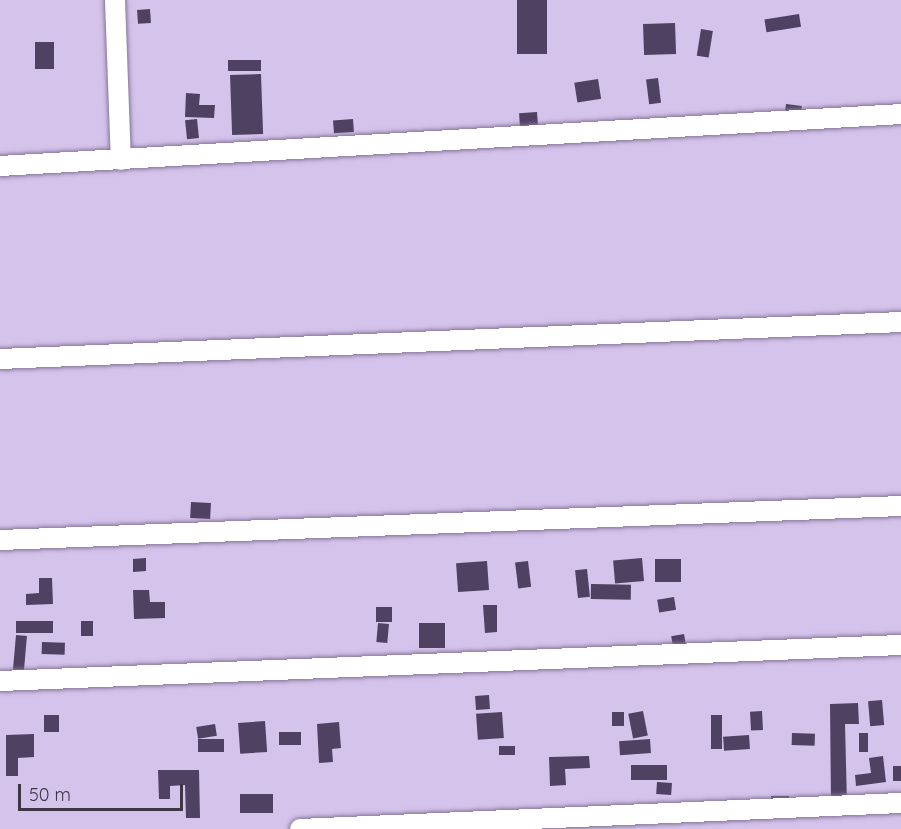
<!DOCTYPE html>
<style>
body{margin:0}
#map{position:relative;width:901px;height:829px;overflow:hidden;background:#d4c3eb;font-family:Quicksand,sans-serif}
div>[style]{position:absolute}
.building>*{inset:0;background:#4f4162;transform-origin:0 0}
.roads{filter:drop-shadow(0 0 2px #857599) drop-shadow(0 0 2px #857599)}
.street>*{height:20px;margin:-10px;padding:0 10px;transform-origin:10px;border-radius:10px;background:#fff}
span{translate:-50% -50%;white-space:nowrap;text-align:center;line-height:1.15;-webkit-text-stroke:6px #d4c3eb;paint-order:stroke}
.scale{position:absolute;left:18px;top:784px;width:165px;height:27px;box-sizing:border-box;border:3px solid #3d3646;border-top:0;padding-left:8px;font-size:18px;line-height:21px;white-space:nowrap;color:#3d3646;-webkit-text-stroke:4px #d4c3eb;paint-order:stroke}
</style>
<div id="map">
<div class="building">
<i style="left:517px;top:0;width:30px;height:54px"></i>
<i style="left:150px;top:9px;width:14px;height:13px;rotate:86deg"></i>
<i style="left:799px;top:14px;width:13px;height:35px;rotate:81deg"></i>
<i style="left:675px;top:23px;width:31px;height:32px;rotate:88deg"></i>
<i style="left:701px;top:29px;width:12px;height:27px;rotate:9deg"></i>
<i style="left:35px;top:42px;width:19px;height:27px"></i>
<i style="left:228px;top:60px;width:33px;height:11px"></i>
<i style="left:261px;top:74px;width:60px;height:31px;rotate:88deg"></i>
<i style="left:658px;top:78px;width:25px;height:12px;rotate:83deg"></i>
<i style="left:598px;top:79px;width:20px;height:24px;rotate:81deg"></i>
<i style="clip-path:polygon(186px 93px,200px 94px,199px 105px,215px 105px,214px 118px,185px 117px)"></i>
<i style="left:786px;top:104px;width:16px;height:12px;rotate:7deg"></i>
<i style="left:537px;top:112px;width:13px;height:18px;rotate:86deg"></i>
<i style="left:197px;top:119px;width:19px;height:12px;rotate:84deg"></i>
<i style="left:353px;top:119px;width:13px;height:20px;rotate:86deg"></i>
<i style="left:191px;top:502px;width:20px;height:16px;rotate:3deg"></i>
<i style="clip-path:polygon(146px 558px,146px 571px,133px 572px,133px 559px)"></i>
<i style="left:642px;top:558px;width:23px;height:29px;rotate:85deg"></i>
<i style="left:655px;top:559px;width:26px;height:23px"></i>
<i style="left:487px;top:561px;width:29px;height:31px;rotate:86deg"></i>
<i style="left:528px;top:561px;width:26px;height:13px;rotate:83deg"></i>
<i style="left:587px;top:569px;width:28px;height:12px;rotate:84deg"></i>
<i style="clip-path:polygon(39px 578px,52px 578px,53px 604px,26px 605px,26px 594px,39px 593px)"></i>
<i style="left:591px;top:584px;width:40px;height:15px;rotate:1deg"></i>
<i style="clip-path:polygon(133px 590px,149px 590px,150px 602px,165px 602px,165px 618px,134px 619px)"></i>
<i style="left:674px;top:597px;width:13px;height:17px;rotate:81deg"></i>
<i style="clip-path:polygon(483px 605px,497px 605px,497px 632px,485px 633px)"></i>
<i style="left:376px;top:607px;width:16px;height:15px"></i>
<i style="left:53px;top:621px;width:12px;height:37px;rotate:90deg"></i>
<i style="left:81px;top:621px;width:12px;height:15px"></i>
<i style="left:378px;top:623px;width:11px;height:19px;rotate:5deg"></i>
<i style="left:419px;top:623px;width:26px;height:25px"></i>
<i style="left:684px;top:634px;width:11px;height:13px;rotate:80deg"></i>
<i style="left:16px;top:635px;width:11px;height:47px;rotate:5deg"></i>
<i style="left:42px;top:642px;width:23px;height:12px;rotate:2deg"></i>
<i style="left:489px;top:695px;width:14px;height:14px;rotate:86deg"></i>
<i style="left:882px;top:700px;width:25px;height:14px;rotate:85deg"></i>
<i style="clip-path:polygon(858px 703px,859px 724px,845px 724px,847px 803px,831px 803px,830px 704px)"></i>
<i style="left:643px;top:711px;width:25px;height:15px;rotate:79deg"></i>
<i style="left:762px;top:711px;width:19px;height:12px;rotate:87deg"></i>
<i style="left:502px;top:712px;width:26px;height:26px;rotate:86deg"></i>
<i style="left:612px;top:712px;width:12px;height:14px"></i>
<i style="left:44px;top:715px;width:15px;height:17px"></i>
<i style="left:711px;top:715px;width:11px;height:34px"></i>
<i style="left:265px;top:721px;width:31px;height:27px;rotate:86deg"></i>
<i style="clip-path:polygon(339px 722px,341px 748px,332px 749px,333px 762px,319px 763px,317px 724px)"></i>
<i style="left:215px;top:724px;width:12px;height:19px;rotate:81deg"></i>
<i style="left:301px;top:732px;width:13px;height:22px;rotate:90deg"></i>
<i style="left:792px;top:733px;width:23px;height:12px;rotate:2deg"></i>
<i style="left:859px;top:733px;width:9px;height:19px"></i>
<i style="clip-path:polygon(34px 734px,34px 757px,18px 758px,18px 776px,6px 776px,6px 735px)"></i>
<i style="left:749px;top:735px;width:14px;height:26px;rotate:86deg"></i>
<i style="left:224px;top:739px;width:13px;height:26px;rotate:90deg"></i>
<i style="left:650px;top:739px;width:14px;height:31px;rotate:86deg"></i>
<i style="left:499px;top:746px;width:16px;height:9px"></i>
<i style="clip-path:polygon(589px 756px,590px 768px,565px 769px,566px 785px,550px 786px,549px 757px)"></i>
<i style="clip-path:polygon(883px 756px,886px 782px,856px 786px,855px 775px,871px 773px,869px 758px)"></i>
<i style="left:667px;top:765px;width:15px;height:36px;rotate:90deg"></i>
<i style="left:893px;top:766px;width:8px;height:15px"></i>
<i style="clip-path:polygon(158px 770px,199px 770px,200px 818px,186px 818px,185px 785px,170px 786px,170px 799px,159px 799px)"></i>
<i style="left:657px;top:782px;width:15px;height:12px;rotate:4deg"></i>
<i style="left:240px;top:794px;width:33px;height:19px"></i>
<i style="left:771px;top:796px;width:18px;height:10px"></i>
</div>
<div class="roads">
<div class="street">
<i style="left:115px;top:0;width:160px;rotate:87.9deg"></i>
<i style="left:0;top:166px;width:902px;rotate:-3.3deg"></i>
<i style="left:0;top:359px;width:902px;rotate:-2.35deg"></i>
<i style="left:0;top:540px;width:902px;rotate:-2.16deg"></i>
<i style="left:0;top:681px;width:902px;rotate:-2.29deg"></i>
<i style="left:300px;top:829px;width:602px;rotate:-2.48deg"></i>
</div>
</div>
<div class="scale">50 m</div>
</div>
